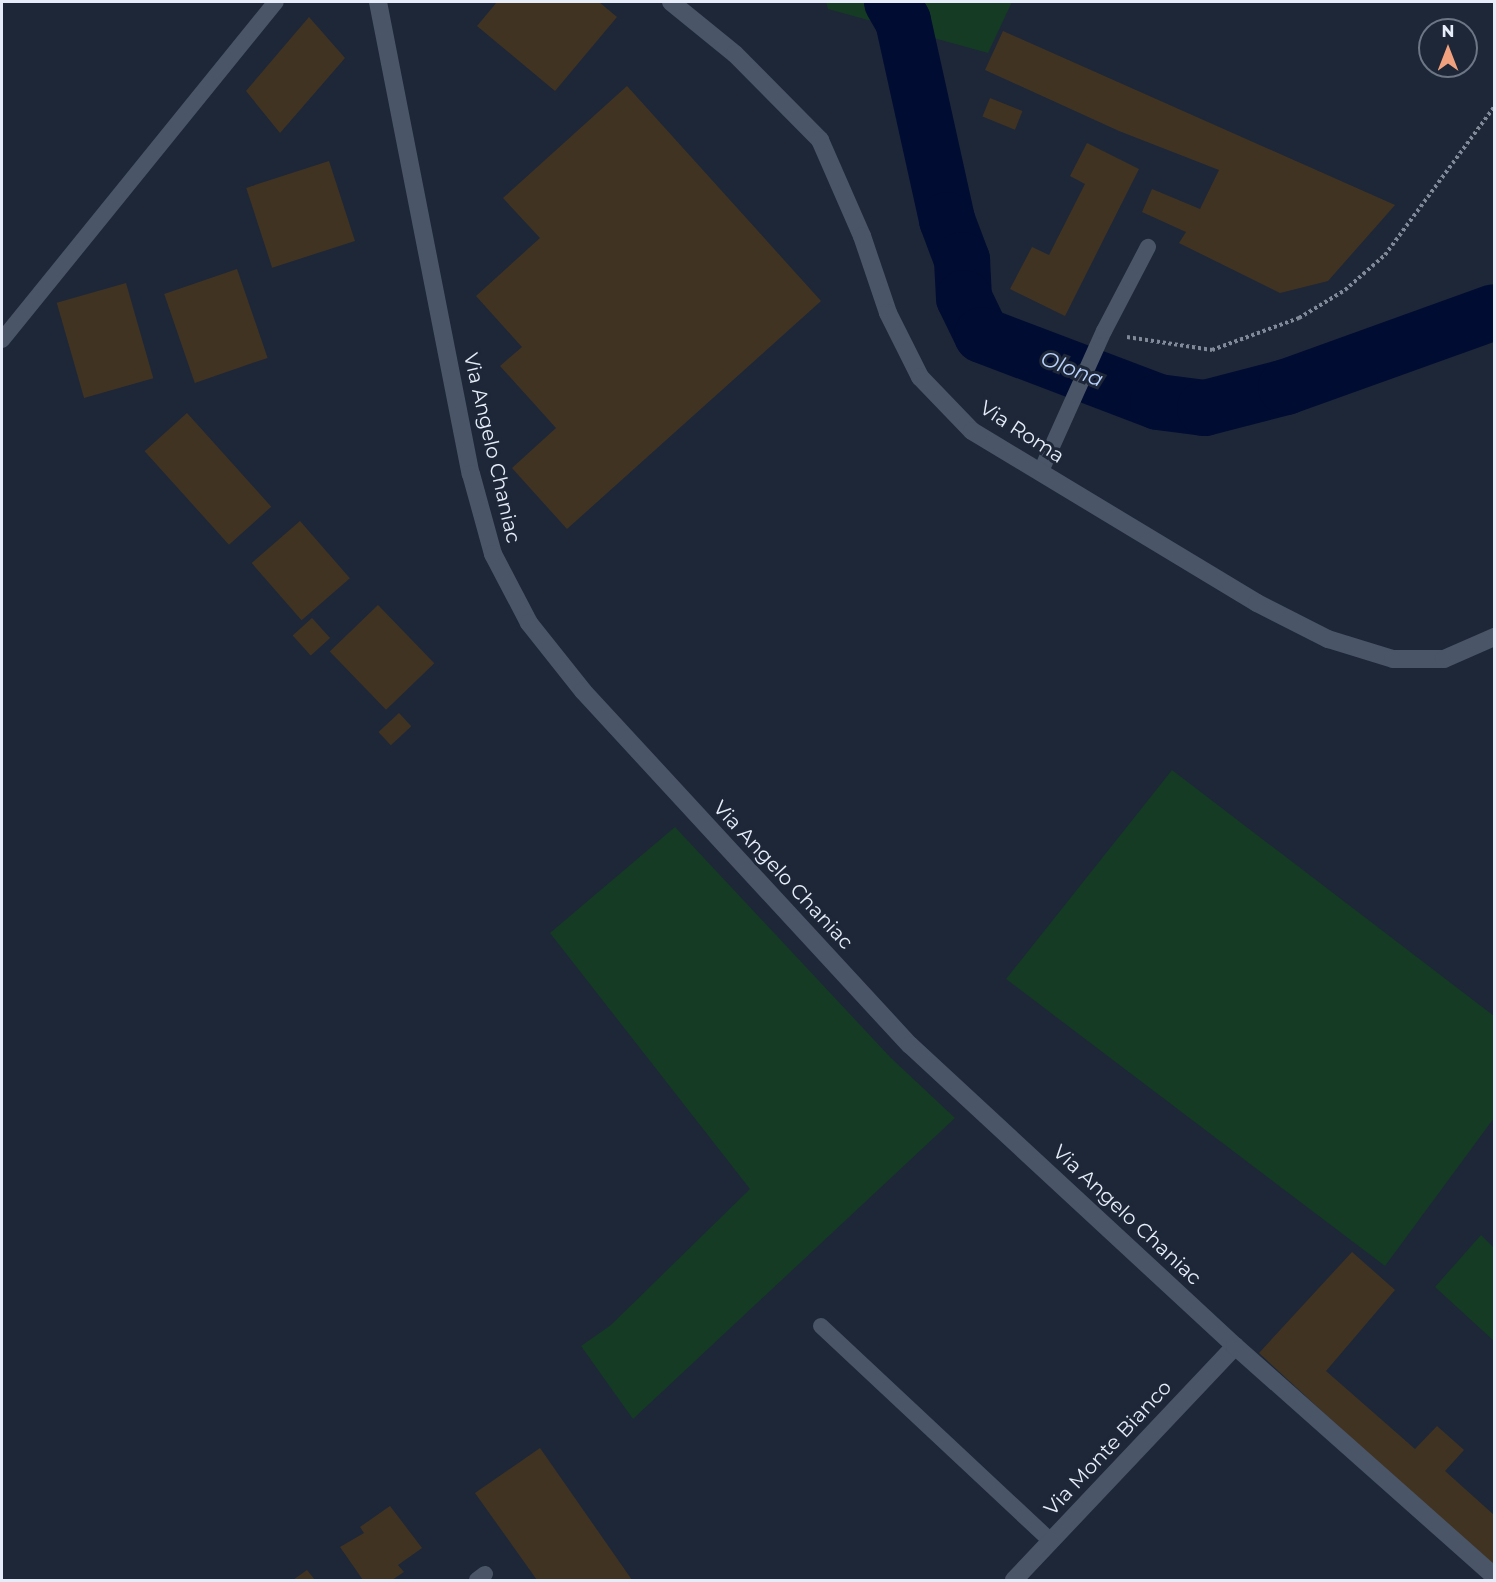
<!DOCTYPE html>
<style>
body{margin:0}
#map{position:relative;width:1496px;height:1582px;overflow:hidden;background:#1d2738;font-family:Montserrat,sans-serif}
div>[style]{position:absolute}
.green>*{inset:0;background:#153b24}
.river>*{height:56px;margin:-28px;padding:0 28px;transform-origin:28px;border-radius:28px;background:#000c32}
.building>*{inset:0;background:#413322;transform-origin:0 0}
.path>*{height:4px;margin-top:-2px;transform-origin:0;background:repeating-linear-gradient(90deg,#808997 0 3px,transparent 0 6px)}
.lane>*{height:16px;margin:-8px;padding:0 8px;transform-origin:8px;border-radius:8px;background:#4a5568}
.street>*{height:18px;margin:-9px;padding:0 9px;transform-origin:9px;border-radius:9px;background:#4a5568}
.secondary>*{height:18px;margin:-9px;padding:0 9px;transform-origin:9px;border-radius:9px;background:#4a5568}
span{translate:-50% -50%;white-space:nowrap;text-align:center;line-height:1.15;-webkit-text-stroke:6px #1d2738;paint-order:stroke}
.street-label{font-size:20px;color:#e6edf8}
.water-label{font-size:21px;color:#bad3fe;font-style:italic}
.frame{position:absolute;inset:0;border:3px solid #e6edf8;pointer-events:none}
.north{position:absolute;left:1418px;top:18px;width:60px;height:60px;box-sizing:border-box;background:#1d2738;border:2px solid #6d7685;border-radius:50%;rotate:0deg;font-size:16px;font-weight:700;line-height:24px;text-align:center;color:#e6edf8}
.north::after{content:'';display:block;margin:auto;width:21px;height:27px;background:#f2a17e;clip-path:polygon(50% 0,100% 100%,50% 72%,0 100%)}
</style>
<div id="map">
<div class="green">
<i style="clip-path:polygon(826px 2px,1012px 2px,988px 53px,828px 9px)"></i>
<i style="clip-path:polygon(1172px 770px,1494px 1016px,1494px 1118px,1385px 1266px,1006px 979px)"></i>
<i style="clip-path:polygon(675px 827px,891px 1058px,955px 1118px,633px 1419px,581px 1346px,611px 1325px,750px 1189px,550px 933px)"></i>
<i style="clip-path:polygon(1481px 1235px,1494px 1248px,1494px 1341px,1435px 1287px)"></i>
</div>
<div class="river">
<i style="left:892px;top:2px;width:22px;rotate:60deg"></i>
<i style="left:903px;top:21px;width:204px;rotate:77.5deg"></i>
<i style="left:947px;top:220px;width:43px;rotate:69.4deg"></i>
<i style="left:962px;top:260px;width:38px;rotate:87deg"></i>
<i style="left:964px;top:298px;width:41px;rotate:64.1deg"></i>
<i style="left:982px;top:335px;width:188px;rotate:20.8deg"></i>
<i style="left:1158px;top:402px;width:47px;rotate:7.3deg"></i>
<i style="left:1205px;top:408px;width:84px;rotate:-14.5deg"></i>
<i style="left:1286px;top:387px;width:221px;rotate:-19.8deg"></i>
</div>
<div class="building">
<i style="clip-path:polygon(497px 2px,599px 2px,617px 17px,555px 91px,477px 26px)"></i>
<i style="clip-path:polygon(309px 17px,345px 58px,280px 133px,246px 91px)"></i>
<i style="clip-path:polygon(1003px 31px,1395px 205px,1328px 281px,1280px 293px,1179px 243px,1186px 232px,1142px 212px,1152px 189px,1200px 209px,1219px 170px,1119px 131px,985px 70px)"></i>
<i style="clip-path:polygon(627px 86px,821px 301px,567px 529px,512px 468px,556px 428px,500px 366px,522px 347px,476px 296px,540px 238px,503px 198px)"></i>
<i style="left:990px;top:98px;width:35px;height:20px;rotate:22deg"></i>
<i style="clip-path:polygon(1087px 143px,1139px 169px,1065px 316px,1010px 289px,1032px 247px,1049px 255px,1085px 184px,1070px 176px)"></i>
<i style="left:329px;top:161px;width:84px;height:87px;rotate:72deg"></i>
<i style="left:237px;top:269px;width:94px;height:77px;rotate:71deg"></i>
<i style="left:126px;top:283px;width:99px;height:72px;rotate:74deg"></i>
<i style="left:187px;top:413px;width:126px;height:57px;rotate:48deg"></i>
<i style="left:300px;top:521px;width:76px;height:64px;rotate:49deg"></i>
<i style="left:378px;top:605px;width:81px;height:67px;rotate:46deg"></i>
<i style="left:312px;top:618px;width:27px;height:26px;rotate:48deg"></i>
<i style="left:399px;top:713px;width:18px;height:28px;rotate:47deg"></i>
<i style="clip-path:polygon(1352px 1252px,1395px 1290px,1326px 1371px,1415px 1449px,1437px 1426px,1464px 1450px,1445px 1471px,1494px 1515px,1494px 1570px,1259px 1353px)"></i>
<i style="clip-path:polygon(540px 1448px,632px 1580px,537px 1580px,475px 1493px)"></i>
<i style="clip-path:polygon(390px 1506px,422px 1548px,398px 1565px,404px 1572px,392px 1580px,363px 1580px,340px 1547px,364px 1533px,360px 1527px)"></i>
<i style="clip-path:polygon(307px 1570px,315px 1580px,293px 1580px)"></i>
</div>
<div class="path">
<i style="left:1127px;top:337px;width:86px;rotate:8.7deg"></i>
<i style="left:1212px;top:350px;width:93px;rotate:-20.2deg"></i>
<i style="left:1299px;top:318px;width:54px;rotate:-31.3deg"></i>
<i style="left:1345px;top:290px;width:53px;rotate:-41.2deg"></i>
<i style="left:1385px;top:255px;width:184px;rotate:-53.6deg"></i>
</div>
<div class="lane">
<i style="left:2px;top:340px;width:435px;rotate:-51deg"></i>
<i style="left:1041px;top:471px;width:154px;rotate:-65.8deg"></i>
<i style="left:1104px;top:331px;width:95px;rotate:-62.4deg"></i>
<i style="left:821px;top:1326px;width:315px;rotate:43.1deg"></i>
<i style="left:477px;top:1580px;width:10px;rotate:-37deg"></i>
</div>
<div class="street">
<i style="left:671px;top:2px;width:82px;rotate:39.1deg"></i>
<i style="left:735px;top:54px;width:121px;rotate:45.3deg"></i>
<i style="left:820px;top:140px;width:105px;rotate:66.4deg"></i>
<i style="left:862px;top:236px;width:81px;rotate:71.3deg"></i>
<i style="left:888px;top:313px;width:72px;rotate:63.4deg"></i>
<i style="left:920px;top:377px;width:75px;rotate:46.1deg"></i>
<i style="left:972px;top:431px;width:333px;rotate:31.1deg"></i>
<i style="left:1257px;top:603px;width:80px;rotate:26.9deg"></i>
<i style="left:1328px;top:639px;width:68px;rotate:17.1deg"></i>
<i style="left:1393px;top:659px;width:51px"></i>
<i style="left:1444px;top:659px;width:55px;rotate:-23.7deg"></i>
<i style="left:1014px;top:1580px;width:322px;rotate:-46.6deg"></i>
</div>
<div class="secondary">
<i style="left:378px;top:2px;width:481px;rotate:78.9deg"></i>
<i style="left:471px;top:474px;width:83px;rotate:74.6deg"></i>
<i style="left:493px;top:554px;width:78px;rotate:62.4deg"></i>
<i style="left:529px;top:623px;width:87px;rotate:51.5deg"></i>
<i style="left:583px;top:691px;width:482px;rotate:47.3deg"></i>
<i style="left:910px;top:1045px;width:443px;rotate:42.8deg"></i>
<i style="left:1235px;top:1346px;width:346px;rotate:41.6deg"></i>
</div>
<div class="street-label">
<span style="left:1022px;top:432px;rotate:33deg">Via Roma</span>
<span style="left:492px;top:448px;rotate:77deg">Via Angelo Chaniac</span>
<span style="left:783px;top:875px;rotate:47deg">Via Angelo Chaniac</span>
<span style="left:1127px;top:1215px;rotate:43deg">Via Angelo Chaniac</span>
<span style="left:1108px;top:1448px;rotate:-47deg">Via Monte Bianco</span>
</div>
<div class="water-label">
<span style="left:1072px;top:369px;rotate:21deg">Olona</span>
</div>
<div class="frame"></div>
<div class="north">N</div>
</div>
